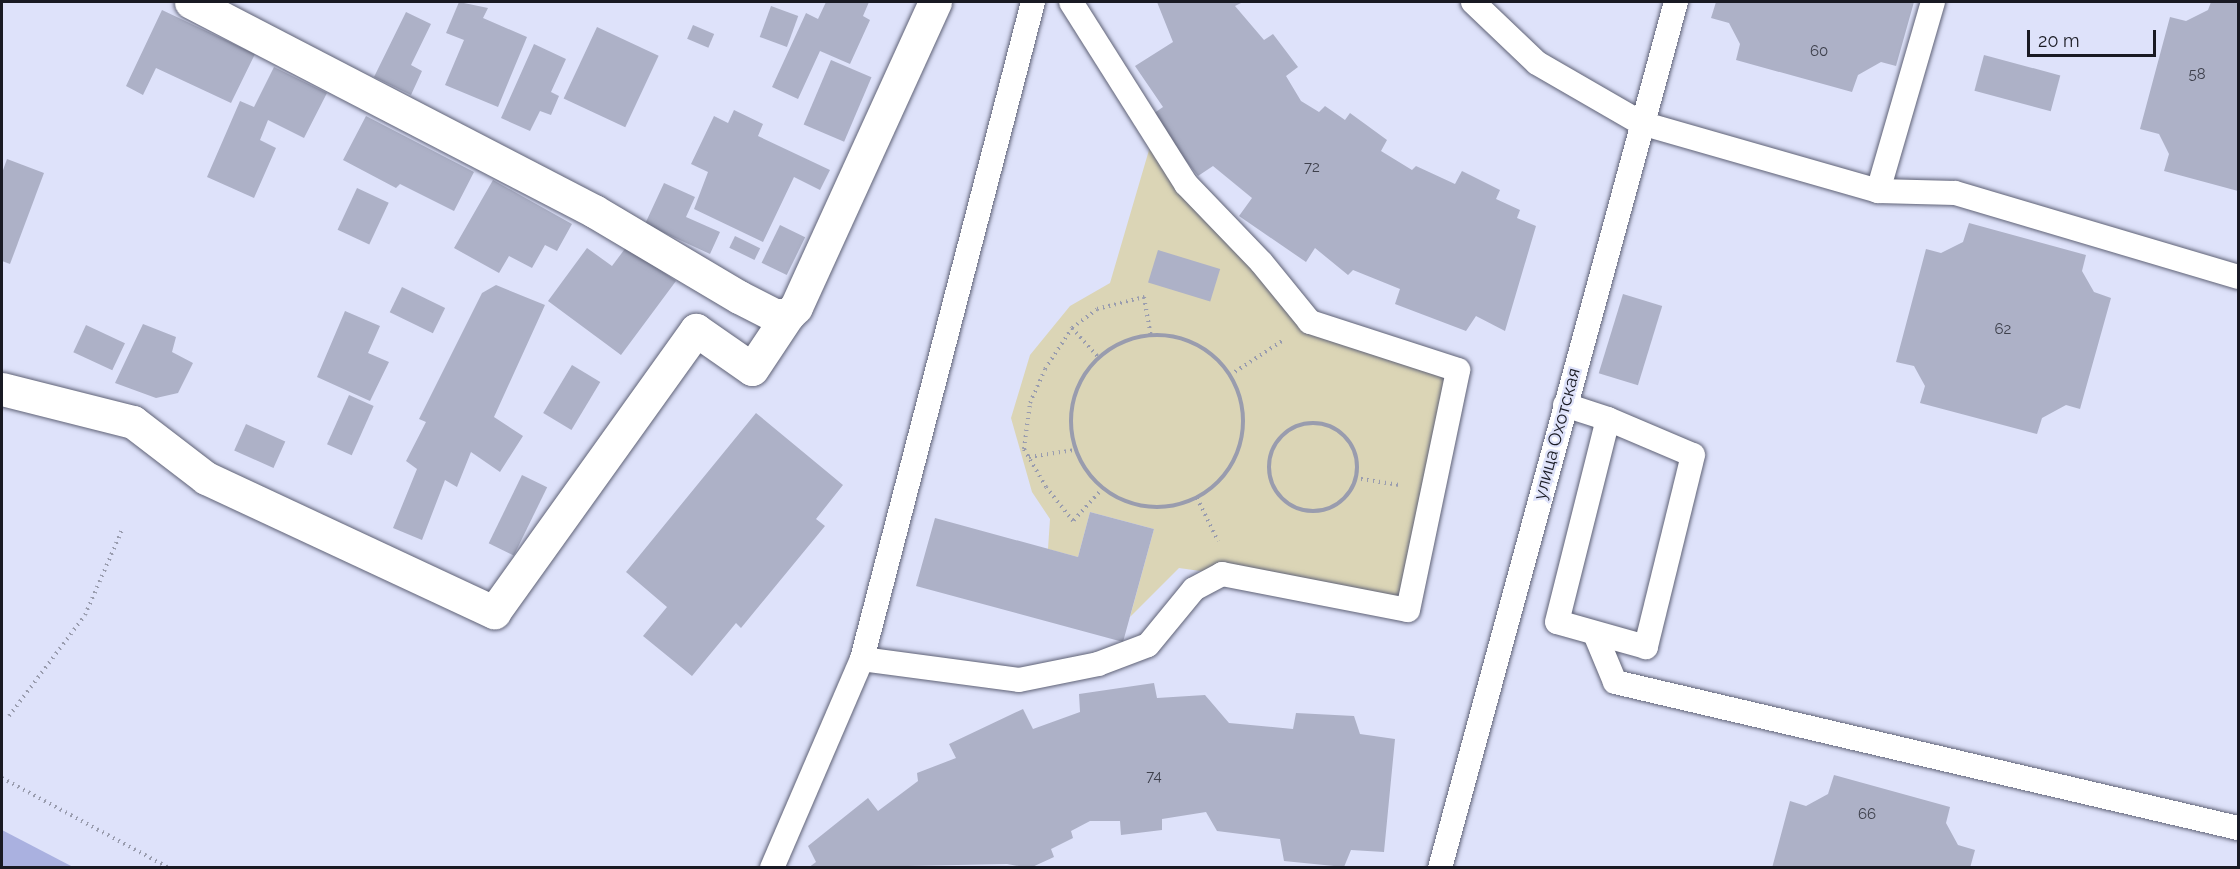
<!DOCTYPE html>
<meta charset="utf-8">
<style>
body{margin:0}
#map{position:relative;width:2240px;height:869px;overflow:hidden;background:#dee2fa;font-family:Raleway,sans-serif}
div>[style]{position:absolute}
.green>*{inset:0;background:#dbd5b6}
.water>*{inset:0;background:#aab1e0}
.building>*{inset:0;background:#adb1c7;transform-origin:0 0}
.path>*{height:4px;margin-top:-2px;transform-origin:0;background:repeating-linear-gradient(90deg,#999cae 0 1.5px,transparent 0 6px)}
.path>.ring{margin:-2px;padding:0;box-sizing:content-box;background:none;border:4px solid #999cae;border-radius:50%}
.roads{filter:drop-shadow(0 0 2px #5f6276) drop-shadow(0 0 2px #5f6276)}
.service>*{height:24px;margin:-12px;padding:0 12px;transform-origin:12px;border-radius:12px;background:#fff}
.minor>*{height:33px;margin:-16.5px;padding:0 16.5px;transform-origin:16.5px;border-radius:16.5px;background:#fff}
span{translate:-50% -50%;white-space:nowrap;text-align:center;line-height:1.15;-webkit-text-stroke:4.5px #dee2fa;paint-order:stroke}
.number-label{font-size:15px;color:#3e404c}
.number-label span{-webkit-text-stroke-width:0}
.street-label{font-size:18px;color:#191a23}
.frame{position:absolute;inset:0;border:3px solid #191a23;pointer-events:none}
.scale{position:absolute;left:2027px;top:30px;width:129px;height:27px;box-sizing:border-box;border:3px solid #191a23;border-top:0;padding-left:8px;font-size:18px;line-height:21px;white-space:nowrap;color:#191a23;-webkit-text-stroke:4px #dee2fa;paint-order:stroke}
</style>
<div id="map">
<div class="green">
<i style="clip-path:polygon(1154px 133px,1310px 322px,1458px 370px,1408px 610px,1236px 576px,1179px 568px,1130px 617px,1154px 529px,1090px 512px,1078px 557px,1048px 549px,1050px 519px,1032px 492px,1011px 418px,1030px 355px,1070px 306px,1110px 283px)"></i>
</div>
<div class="water">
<i style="clip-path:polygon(2px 830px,73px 867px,2px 867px)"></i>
</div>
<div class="building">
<i style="clip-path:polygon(459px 2px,488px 8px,483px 18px,527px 37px,498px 107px,445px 85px,464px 40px,446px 33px)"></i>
<i style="clip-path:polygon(826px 2px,869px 2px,863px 16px,870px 20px,850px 64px,820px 51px,798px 99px,772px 87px,806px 13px,818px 19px)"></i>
<i style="clip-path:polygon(1157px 2px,1243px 2px,1235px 6px,1264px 40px,1273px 34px,1298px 67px,1286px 76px,1301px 101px,1319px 112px,1325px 106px,1345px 120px,1350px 113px,1387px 140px,1381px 151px,1412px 170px,1416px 166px,1455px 184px,1462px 171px,1500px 190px,1496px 199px,1520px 210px,1517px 218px,1536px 226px,1505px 331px,1476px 316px,1466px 331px,1395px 304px,1400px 289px,1353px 270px,1348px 275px,1315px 248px,1306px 262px,1239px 216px,1252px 198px,1213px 166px,1198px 176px,1150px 116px,1163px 107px,1135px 66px,1173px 42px)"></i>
<i style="clip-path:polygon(1716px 2px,1914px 2px,1896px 66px,1881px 62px,1858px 75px,1852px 92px,1736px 60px,1740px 44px,1729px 23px,1711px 18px)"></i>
<i style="clip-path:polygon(2211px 2px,2238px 2px,2238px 191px,2164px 171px,2169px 154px,2159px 134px,2140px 129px,2170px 17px,2186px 21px,2208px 10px)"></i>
<i style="left:771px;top:6px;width:29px;height:33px;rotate:20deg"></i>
<i style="clip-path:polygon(162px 10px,255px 54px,231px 103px,156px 68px,143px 95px,126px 86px)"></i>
<i style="clip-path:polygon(406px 12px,431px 24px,411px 65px,422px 71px,411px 95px,374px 77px)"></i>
<i style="left:693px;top:25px;width:23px;height:15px;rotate:23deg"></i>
<i style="left:597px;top:27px;width:68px;height:79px;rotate:25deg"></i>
<i style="clip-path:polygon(534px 44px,566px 59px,551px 92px,559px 96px,551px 115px,540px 111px,530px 131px,501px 118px)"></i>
<i style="left:1984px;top:55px;width:79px;height:37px;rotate:15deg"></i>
<i style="left:831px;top:60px;width:44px;height:70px;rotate:23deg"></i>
<i style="clip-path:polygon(274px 67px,327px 93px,304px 138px,268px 120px,260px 140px,276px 148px,254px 198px,207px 177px,240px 101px,254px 107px)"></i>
<i style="clip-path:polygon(734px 110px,763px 124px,758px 136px,830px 170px,820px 190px,794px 177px,763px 242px,694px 209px,708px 172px,691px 164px,714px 116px,728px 123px)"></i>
<i style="clip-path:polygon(366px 116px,474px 172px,454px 211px,400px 184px,396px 188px,343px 160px)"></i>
<i style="clip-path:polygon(7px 159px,44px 173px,10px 264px,2px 261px,2px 173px)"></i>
<i style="clip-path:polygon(493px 180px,572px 224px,557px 251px,545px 245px,532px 268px,509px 256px,499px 273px,454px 248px)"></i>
<i style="clip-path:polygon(664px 183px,695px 197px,686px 217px,720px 232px,710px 254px,645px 224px)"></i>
<i style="left:357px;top:188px;width:35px;height:46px;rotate:25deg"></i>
<i style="clip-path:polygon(1969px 223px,2086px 255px,2082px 271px,2094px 292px,2111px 298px,2080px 409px,2066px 405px,2042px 418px,2037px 434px,1920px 403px,1925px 386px,1914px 366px,1896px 362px,1926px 249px,1941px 253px,1963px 242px)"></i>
<i style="left:780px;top:225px;width:28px;height:42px;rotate:26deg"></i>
<i style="left:735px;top:236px;width:28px;height:13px;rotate:26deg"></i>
<i style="clip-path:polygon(627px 246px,676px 281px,621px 355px,548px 301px,587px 248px,612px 266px)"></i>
<i style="left:1158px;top:250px;width:65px;height:34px;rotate:17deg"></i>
<i style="clip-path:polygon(496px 285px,545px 305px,494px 417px,523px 436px,500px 472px,471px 452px,457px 487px,445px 480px,422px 540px,393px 528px,417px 469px,406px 461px,426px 422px,419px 419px,482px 293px)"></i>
<i style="left:402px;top:287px;width:48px;height:28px;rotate:26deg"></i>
<i style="left:1623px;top:294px;width:41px;height:83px;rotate:17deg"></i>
<i style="clip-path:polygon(345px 311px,380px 326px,368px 353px,389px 362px,370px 401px,317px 377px)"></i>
<i style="clip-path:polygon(143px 324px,176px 337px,172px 352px,193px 363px,178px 393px,156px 398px,115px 383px)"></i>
<i style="left:86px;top:325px;width:43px;height:30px;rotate:25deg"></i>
<i style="left:572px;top:365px;width:33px;height:56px;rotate:31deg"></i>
<i style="left:349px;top:395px;width:27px;height:54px;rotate:24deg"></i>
<i style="clip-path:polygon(756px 413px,843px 485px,816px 519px,825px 526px,741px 628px,736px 623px,692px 676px,643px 636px,667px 607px,626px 572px)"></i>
<i style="left:246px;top:424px;width:43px;height:29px;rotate:24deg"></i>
<i style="left:522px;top:475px;width:28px;height:76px;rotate:26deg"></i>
<i style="clip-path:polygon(1090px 512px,1154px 529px,1123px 642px,916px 586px,935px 518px,1078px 557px)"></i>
<i style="clip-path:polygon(1154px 683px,1157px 698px,1205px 695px,1229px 723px,1293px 729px,1296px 713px,1354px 716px,1360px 734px,1395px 739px,1384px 852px,1351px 850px,1344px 867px,1284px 861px,1280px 839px,1217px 831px,1206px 812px,1162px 819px,1162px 830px,1121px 835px,1120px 821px,1090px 821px,1071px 831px,1073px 838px,1051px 849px,1054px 857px,1030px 868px,1007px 864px,808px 868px,816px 862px,808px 846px,868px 798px,878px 811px,918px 781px,917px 773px,956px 758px,949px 744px,1023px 709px,1033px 729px,1080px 712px,1079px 694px)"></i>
<i style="clip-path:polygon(1834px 775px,1950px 807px,1946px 823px,1958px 845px,1975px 850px,1970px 868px,1772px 868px,1790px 801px,1806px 806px,1828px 794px)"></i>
</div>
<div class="path">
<i style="left:1072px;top:328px;width:40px;rotate:48deg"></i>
<i class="ring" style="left:1071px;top:335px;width:168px;height:168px"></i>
<i style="left:1230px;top:375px;width:62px;rotate:-33.2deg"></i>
<i class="ring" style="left:1269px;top:423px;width:84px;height:84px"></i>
<i style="left:1029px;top:457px;width:47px;rotate:-8.7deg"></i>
<i style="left:1355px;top:478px;width:45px;rotate:9deg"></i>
<i style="left:1103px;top:488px;width:45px;rotate:132.3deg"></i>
<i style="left:1073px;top:521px;width:43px;rotate:-128.5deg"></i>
<i style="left:1046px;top:487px;width:44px;rotate:-120.1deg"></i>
<i style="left:1024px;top:449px;width:46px;rotate:-82.6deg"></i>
<i style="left:1030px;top:403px;width:37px;rotate:-66deg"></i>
<i style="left:1045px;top:369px;width:49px;rotate:-56.6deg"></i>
<i style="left:1072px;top:328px;width:31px;rotate:-37deg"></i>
<i style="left:1097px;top:309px;width:49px;rotate:-14.3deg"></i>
<i style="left:1144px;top:297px;width:39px;rotate:80deg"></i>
<i style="left:1197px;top:498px;width:48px;rotate:64deg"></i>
<i style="left:9px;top:716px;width:126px;rotate:-53deg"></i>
<i style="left:85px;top:615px;width:93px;rotate:-66.5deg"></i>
<i style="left:2px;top:778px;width:190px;rotate:28.3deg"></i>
</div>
<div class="roads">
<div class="service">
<i style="left:1473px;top:2px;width:88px;rotate:43.6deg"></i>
<i style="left:1537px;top:63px;width:120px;rotate:30deg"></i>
<i style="left:1641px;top:123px;width:247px;rotate:16deg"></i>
<i style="left:1878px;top:191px;width:77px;rotate:1.5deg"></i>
<i style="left:1955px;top:193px;width:295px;rotate:16.5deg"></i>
<i style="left:1878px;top:191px;width:197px;rotate:-73.8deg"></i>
<i style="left:1565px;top:405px;width:45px;rotate:18deg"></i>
<i style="left:1608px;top:419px;width:92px;rotate:23deg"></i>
<i style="left:1693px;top:455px;width:198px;rotate:103.8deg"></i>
<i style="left:1646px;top:647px;width:92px;rotate:-164.3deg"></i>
<i style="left:1557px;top:622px;width:209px;rotate:-75.9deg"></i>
<i style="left:1595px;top:634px;width:52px;rotate:67.4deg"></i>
<i style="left:1615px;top:682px;width:640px;rotate:13.19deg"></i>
<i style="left:862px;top:659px;width:158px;rotate:7.6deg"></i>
<i style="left:1019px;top:680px;width:81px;rotate:-11.4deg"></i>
<i style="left:1098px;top:664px;width:53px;rotate:-20.8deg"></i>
<i style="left:1148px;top:645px;width:72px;rotate:-50.6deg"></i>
<i style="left:1194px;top:589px;width:32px;rotate:-28deg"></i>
<i style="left:1222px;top:574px;width:189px;rotate:11deg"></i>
<i style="left:1408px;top:610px;width:245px;rotate:-78.2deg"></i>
<i style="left:1458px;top:370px;width:156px;rotate:-162deg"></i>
<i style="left:1310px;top:322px;width:77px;rotate:-129.2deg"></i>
<i style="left:1261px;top:262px;width:108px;rotate:-133.9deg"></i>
<i style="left:1186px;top:184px;width:215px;rotate:-122.3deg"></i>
<i style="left:772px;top:868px;width:228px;rotate:-66.7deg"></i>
<i style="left:862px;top:659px;width:679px;rotate:-75.41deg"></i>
<i style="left:1440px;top:868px;width:898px;rotate:-74.76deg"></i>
</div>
<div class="minor">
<i style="left:191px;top:2px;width:454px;rotate:27.4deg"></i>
<i style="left:594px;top:211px;width:169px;rotate:30.7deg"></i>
<i style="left:739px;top:297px;width:39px;rotate:27deg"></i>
<i style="left:774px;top:315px;width:14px"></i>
<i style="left:788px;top:315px;width:11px;rotate:-45deg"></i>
<i style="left:796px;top:307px;width:335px;rotate:-65.5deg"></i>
<i style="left:2px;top:389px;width:135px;rotate:14.1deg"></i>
<i style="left:133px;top:422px;width:92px;rotate:37.5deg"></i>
<i style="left:206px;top:478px;width:318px;rotate:25deg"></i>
<i style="left:494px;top:612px;width:347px;rotate:-54.4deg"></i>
<i style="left:696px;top:330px;width:68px;rotate:34.9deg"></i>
<i style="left:752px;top:369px;width:65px;rotate:-56.3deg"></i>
</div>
</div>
<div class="number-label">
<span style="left:1819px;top:52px">60</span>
<span style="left:2197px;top:75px">58</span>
<span style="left:1312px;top:168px">72</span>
<span style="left:2003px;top:330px">62</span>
<span style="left:1154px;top:777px">74</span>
<span style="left:1867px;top:815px">66</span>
</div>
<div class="street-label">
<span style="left:1557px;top:434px;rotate:-75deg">улица Охотская</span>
</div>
<div class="frame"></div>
<div class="scale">20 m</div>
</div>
